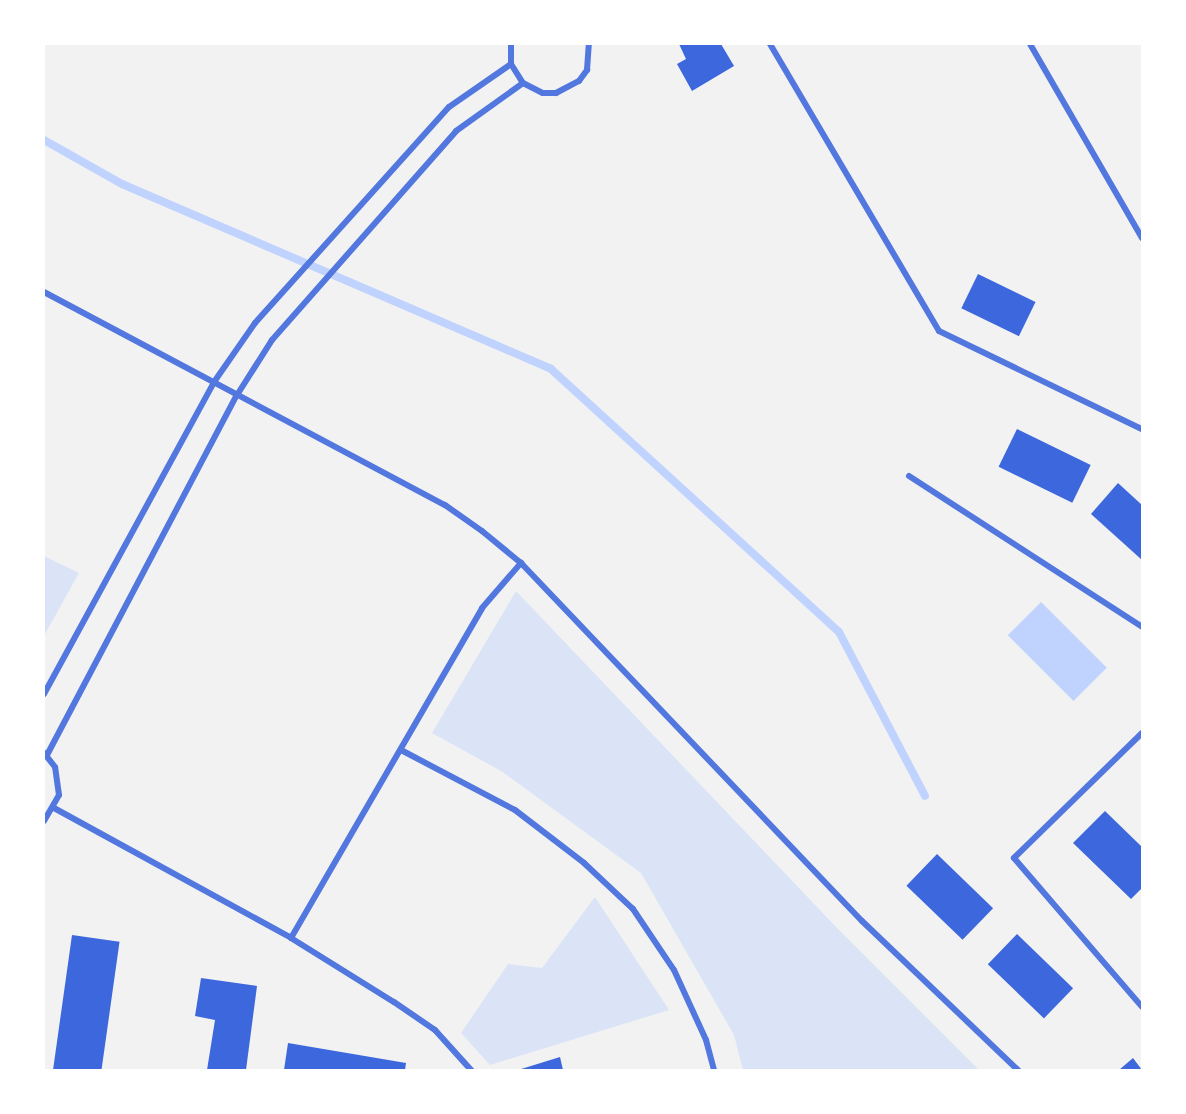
<!DOCTYPE html>
<style>
body{margin:0}
#map{position:relative;width:1186px;height:1114px;overflow:hidden;background:#f2f2f2;font-family:Cabin,sans-serif}
div>[style]{position:absolute}
.green>*{inset:0;background:#dbe4f7}
.water>*{inset:0;background:#bfd3fe;transform-origin:0 0}
.stream>*{height:8px;margin:-4px;padding:0 4px;transform-origin:4px;border-radius:4px;background:#bfd3fe}
.building>*{inset:0;background:#3d67dc;transform-origin:0 0}
.minor>*{height:6px;margin:-3px;padding:0 3px;transform-origin:3px;border-radius:3px;background:#5277de}
span{translate:-50% -50%;white-space:nowrap;text-align:center;line-height:1.15;-webkit-text-stroke:4.5px #fff;paint-order:stroke}
.frame{position:absolute;inset:0;border:45px solid #fff;pointer-events:none}
</style>
<div id="map">
<div class="green">
<i style="clip-path:polygon(44px 556px,79px 573px,44px 636px)"></i>
<i style="clip-path:polygon(516px 591px,839px 930px,979px 1070px,743px 1070px,734px 1035px,641px 873px,501px 771px,432px 733px)"></i>
<i style="clip-path:polygon(595px 897px,669px 1010px,490px 1065px,461px 1033px,508px 964px,542px 968px)"></i>
</div>
<div class="water">
<i style="left:1041px;top:602px;width:93px;height:47px;rotate:45deg"></i>
</div>
<div class="stream">
<i style="left:44px;top:140px;width:90px;rotate:29.4deg"></i>
<i style="left:122px;top:184px;width:467px;rotate:23.3deg"></i>
<i style="left:551px;top:369px;width:390px;rotate:42.4deg"></i>
<i style="left:839px;top:632px;width:185px;rotate:62.3deg"></i>
</div>
<div class="building">
<i style="clip-path:polygon(679px 44px,721px 44px,734px 66px,692px 91px,677px 64px,686px 59px)"></i>
<i style="left:978px;top:274px;width:64px;height:38px;rotate:26deg"></i>
<i style="left:1017px;top:429px;width:82px;height:42px;rotate:26deg"></i>
<i style="clip-path:polygon(1118px 483px,1142px 505px,1142px 560px,1091px 514px)"></i>
<i style="clip-path:polygon(1105px 811px,1142px 847px,1142px 888px,1131px 899px,1073px 843px)"></i>
<i style="left:937px;top:854px;width:78px;height:44px;rotate:44deg"></i>
<i style="left:1017px;top:934px;width:78px;height:42px;rotate:44deg"></i>
<i style="left:72px;top:935px;width:48px;height:136px;rotate:8deg"></i>
<i style="clip-path:polygon(201px 978px,257px 986px,246px 1070px,207px 1070px,215px 1020px,195px 1016px)"></i>
<i style="clip-path:polygon(288px 1043px,406px 1063px,405px 1070px,284px 1070px)"></i>
<i style="clip-path:polygon(560px 1057px,563px 1070px,518px 1070px)"></i>
<i style="clip-path:polygon(1133px 1058px,1142px 1070px,1119px 1070px)"></i>
</div>
<div class="minor">
<i style="left:511px;top:44px;width:20px;rotate:90deg"></i>
<i style="left:511px;top:64px;width:22px;rotate:58deg"></i>
<i style="left:523px;top:83px;width:22px;rotate:27deg"></i>
<i style="left:543px;top:93px;width:13px"></i>
<i style="left:556px;top:93px;width:26px;rotate:-28deg"></i>
<i style="left:579px;top:81px;width:14px;rotate:-54deg"></i>
<i style="left:587px;top:70px;width:26px;rotate:-86deg"></i>
<i style="left:770px;top:44px;width:333px;rotate:59.5deg"></i>
<i style="left:939px;top:331px;width:225px;rotate:25.8deg"></i>
<i style="left:1030px;top:44px;width:224px;rotate:60deg"></i>
<i style="left:44px;top:292px;width:454px;rotate:28deg"></i>
<i style="left:445px;top:505px;width:45px;rotate:35.1deg"></i>
<i style="left:482px;top:531px;width:50px;rotate:39.4deg"></i>
<i style="left:521px;top:563px;width:494px;rotate:46.4deg"></i>
<i style="left:862px;top:921px;width:216px;rotate:43.7deg"></i>
<i style="left:909px;top:476px;width:278px;rotate:32.9deg"></i>
<i style="left:44px;top:694px;width:355px;rotate:-61.4deg"></i>
<i style="left:214px;top:382px;width:72px;rotate:-55.2deg"></i>
<i style="left:255px;top:323px;width:290px;rotate:-48.1deg"></i>
<i style="left:449px;top:107px;width:75px;rotate:-34.7deg"></i>
<i style="left:1142px;top:733px;width:179px;rotate:135.7deg"></i>
<i style="left:1014px;top:858px;width:196px;rotate:49.3deg"></i>
<i style="left:401px;top:750px;width:129px;rotate:27.8deg"></i>
<i style="left:515px;top:810px;width:87px;rotate:37.5deg"></i>
<i style="left:584px;top:863px;width:67px;rotate:43.2deg"></i>
<i style="left:633px;top:909px;width:73px;rotate:56.1deg"></i>
<i style="left:674px;top:970px;width:77px;rotate:65.4deg"></i>
<i style="left:706px;top:1040px;width:31px;rotate:75deg"></i>
<i style="left:47px;top:755px;width:407px;rotate:-62.2deg"></i>
<i style="left:237px;top:395px;width:65px;rotate:-57.5deg"></i>
<i style="left:272px;top:340px;width:278px;rotate:-48.6deg"></i>
<i style="left:456px;top:131px;width:82px;rotate:-35.6deg"></i>
<i style="left:54px;top:808px;width:270px;rotate:28.7deg"></i>
<i style="left:291px;top:938px;width:121px;rotate:31.9deg"></i>
<i style="left:394px;top:1002px;width:50px;rotate:34.3deg"></i>
<i style="left:435px;top:1030px;width:54px;rotate:48deg"></i>
<i style="left:44px;top:821px;width:30px;rotate:-60deg"></i>
<i style="left:59px;top:795px;width:28px;rotate:-98deg"></i>
<i style="left:55px;top:767px;width:18px;rotate:-128deg"></i>
<i style="left:291px;top:938px;width:381px;rotate:-59.9deg"></i>
<i style="left:482px;top:608px;width:60px;rotate:-49.1deg"></i>
</div>
<div class="frame"></div>
</div>
